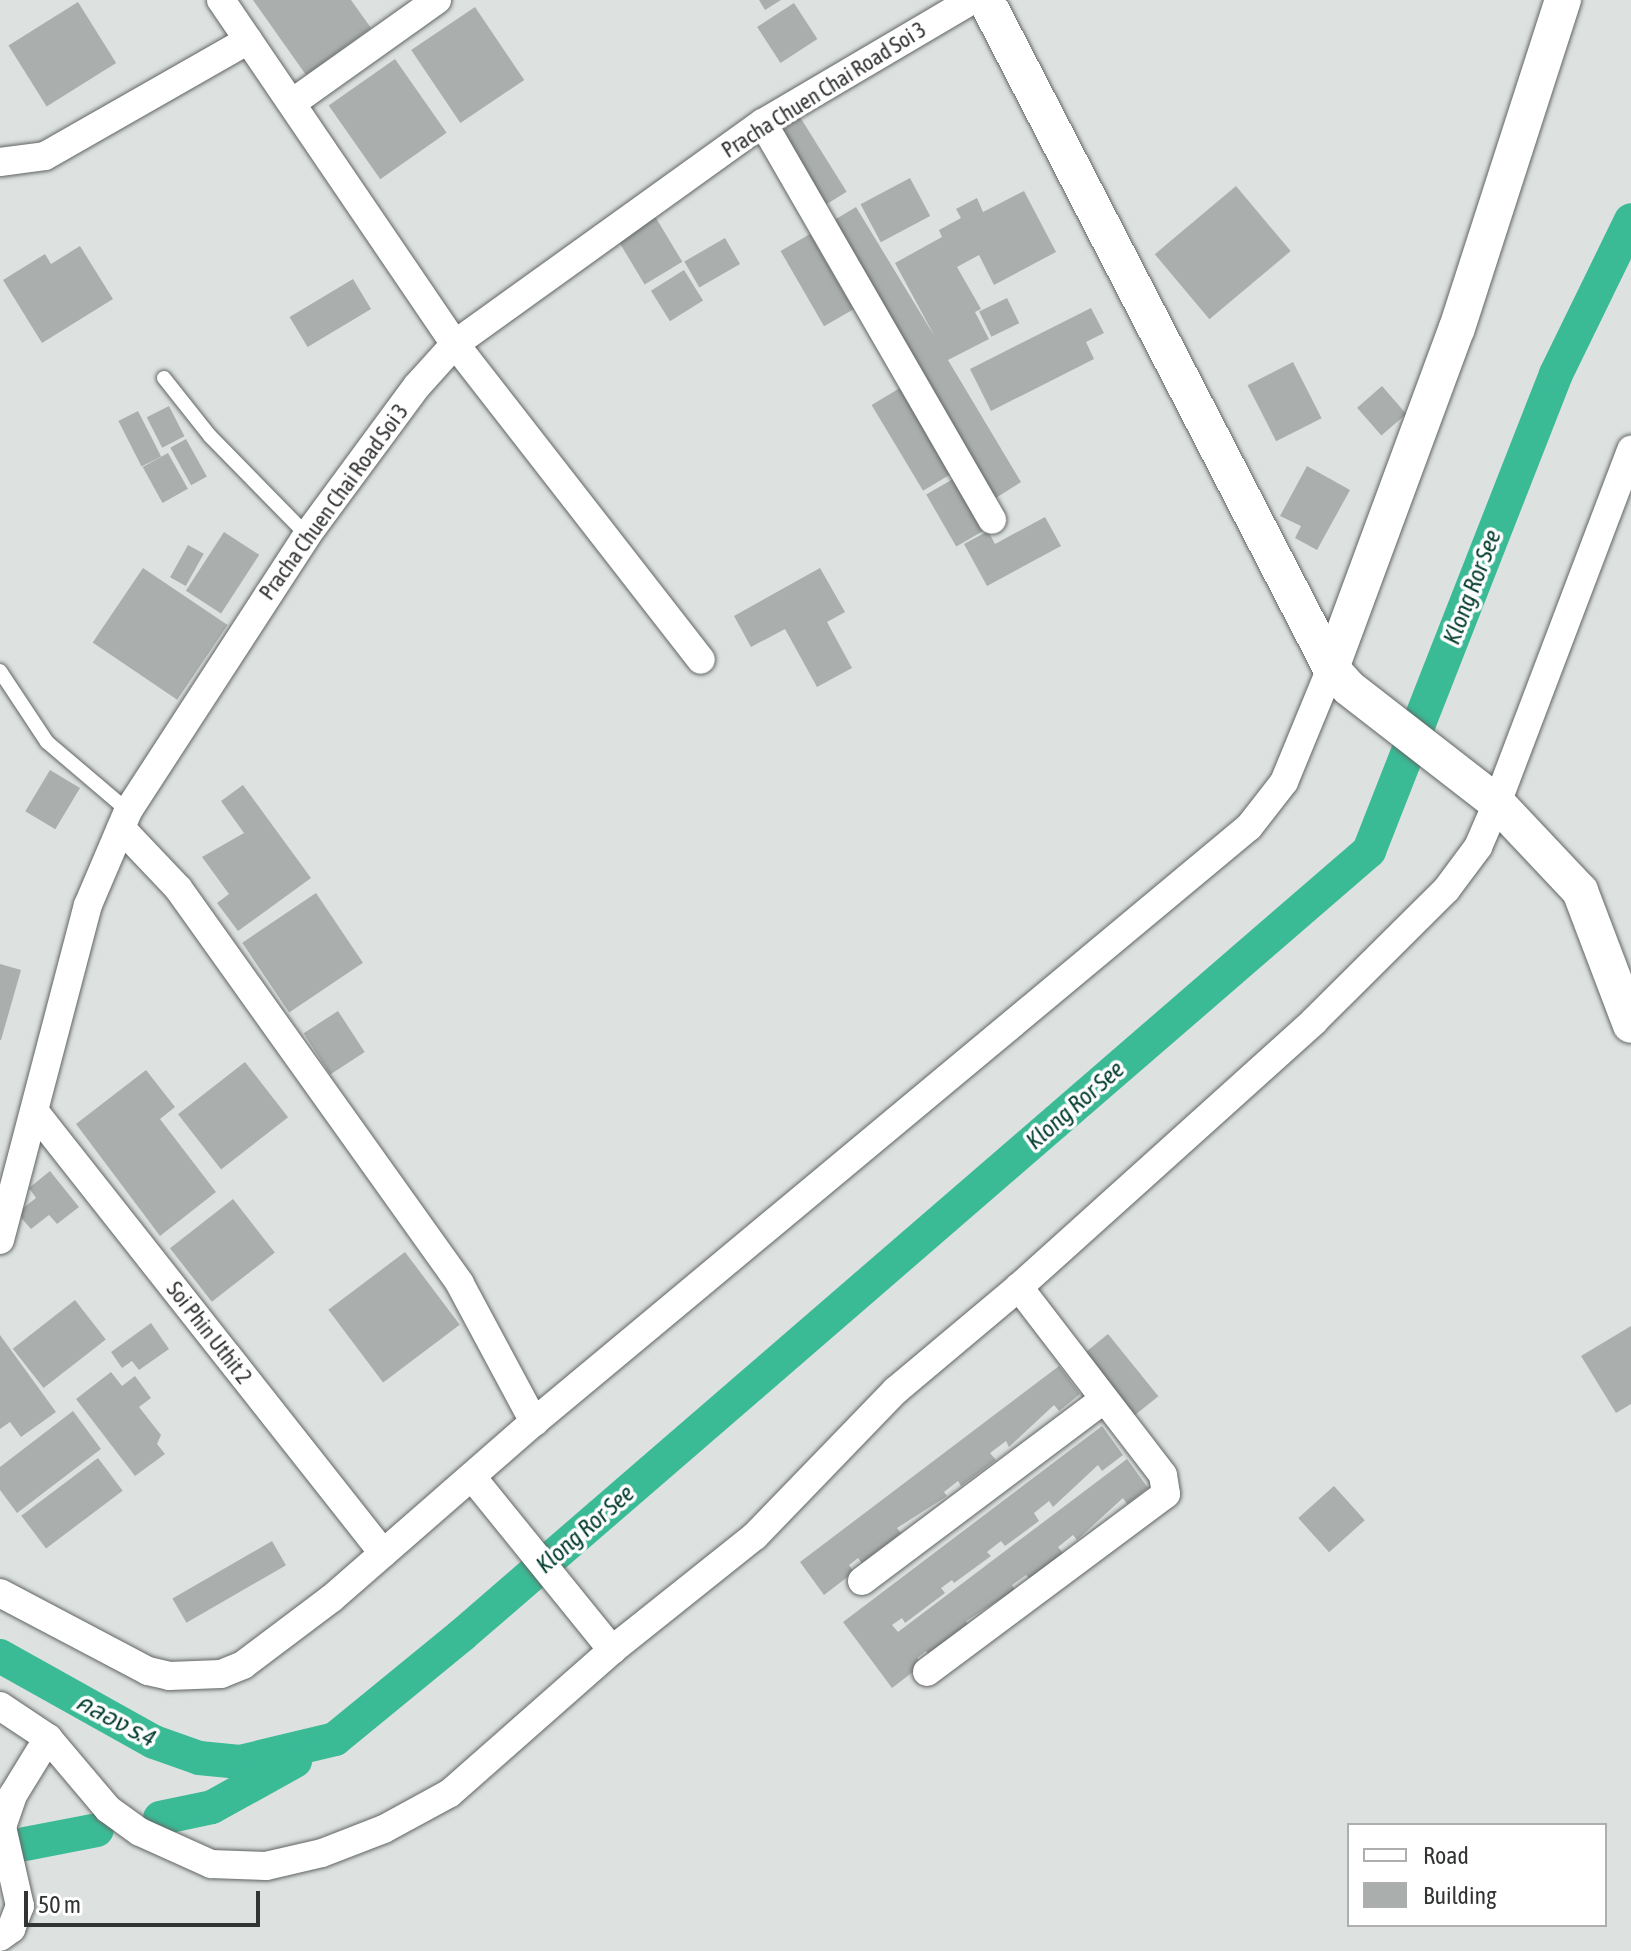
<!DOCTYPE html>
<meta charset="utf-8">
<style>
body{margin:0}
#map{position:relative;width:1631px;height:1951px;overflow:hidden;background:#dde2e0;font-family:"Asap Condensed","Noto Sans Thai",sans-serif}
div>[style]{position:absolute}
.canal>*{height:34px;margin:-17px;padding:0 17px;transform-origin:17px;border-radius:17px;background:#3bba96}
.building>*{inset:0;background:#aaafad;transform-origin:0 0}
.roads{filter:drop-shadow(0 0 2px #616563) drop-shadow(0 0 2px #616563)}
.service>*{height:14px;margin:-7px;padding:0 7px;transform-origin:7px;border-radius:7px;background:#fff}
.minor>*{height:28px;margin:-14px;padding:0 14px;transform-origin:14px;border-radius:14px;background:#fff}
.tertiary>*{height:36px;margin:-18px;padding:0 18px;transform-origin:18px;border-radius:18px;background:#fff}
span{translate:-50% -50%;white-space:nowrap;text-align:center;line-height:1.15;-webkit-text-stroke:7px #fff;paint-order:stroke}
.street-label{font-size:22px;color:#323433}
.water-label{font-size:24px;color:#033c2e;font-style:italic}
.legend{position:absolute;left:1347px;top:1823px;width:260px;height:104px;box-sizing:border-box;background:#fff;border:2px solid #adaead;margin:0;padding:10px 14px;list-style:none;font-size:24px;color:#323433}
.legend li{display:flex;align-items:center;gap:16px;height:40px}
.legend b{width:40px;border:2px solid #adaead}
.scale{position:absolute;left:24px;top:1891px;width:236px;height:36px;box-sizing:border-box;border:4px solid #323433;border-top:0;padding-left:10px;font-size:24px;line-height:28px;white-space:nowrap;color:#323433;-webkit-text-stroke:6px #fff;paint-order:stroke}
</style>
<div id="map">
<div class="canal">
<i style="left:0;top:1656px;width:176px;rotate:29.2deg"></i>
<i style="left:154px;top:1742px;width:48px;rotate:19.6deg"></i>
<i style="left:199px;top:1758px;width:41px;rotate:5.6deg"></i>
<i style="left:240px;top:1762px;width:98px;rotate:-13.6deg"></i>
<i style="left:335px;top:1739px;width:164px;rotate:-39.3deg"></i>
<i style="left:462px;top:1635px;width:1199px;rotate:-40.84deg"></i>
<i style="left:1369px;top:851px;width:512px;rotate:-68.59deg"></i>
<i style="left:1556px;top:374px;width:171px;rotate:-64deg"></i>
<i style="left:160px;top:1818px;width:53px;rotate:-11.9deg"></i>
<i style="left:212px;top:1807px;width:95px;rotate:-29deg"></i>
<i style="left:25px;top:1844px;width:73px;rotate:-11deg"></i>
</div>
<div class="building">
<i style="clip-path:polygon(253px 0,351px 0,371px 28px,306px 75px)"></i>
<i style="clip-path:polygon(759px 0,781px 0,765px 10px)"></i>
<i style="left:78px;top:2px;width:72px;height:82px;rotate:58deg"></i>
<i style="left:794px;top:3px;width:43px;height:44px;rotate:57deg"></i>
<i style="left:475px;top:7px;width:88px;height:77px;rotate:56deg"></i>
<i style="left:395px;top:59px;width:90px;height:81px;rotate:55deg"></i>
<i style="left:800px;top:117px;width:88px;height:27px;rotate:58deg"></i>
<i style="left:910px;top:178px;width:43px;height:56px;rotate:62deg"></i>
<i style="left:1236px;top:186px;width:85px;height:106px;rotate:50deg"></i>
<i style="clip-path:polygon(1024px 191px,1056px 252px,994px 285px,979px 255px,957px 267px,981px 309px,975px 312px,989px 339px,948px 360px,1021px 482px,991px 501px,826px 225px,856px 207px,935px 337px,895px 263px,942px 237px,939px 230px,961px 218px,956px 209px,977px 198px,983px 212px)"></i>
<i style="left:653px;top:213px;width:57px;height:44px;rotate:59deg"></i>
<i style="left:810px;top:234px;width:87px;height:34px;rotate:60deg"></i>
<i style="left:725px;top:238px;width:30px;height:47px;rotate:60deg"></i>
<i style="clip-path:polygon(80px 246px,113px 299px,42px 343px,3px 280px,45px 254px,51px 264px)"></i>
<i style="left:684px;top:270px;width:36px;height:39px;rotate:58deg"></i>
<i style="left:353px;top:279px;width:35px;height:74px;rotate:59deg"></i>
<i style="left:1007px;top:298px;width:28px;height:31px;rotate:64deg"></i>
<i style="clip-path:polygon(1091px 308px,1104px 333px,1086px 342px,1094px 359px,991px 411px,970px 369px)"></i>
<i style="left:1293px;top:362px;width:63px;height:51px;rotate:63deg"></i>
<i style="left:905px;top:385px;width:100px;height:39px;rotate:59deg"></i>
<i style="left:1382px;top:386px;width:37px;height:33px;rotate:49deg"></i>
<i style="left:169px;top:406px;width:34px;height:25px;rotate:63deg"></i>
<i style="left:138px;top:411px;width:51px;height:22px;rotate:63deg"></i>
<i style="left:186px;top:439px;width:43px;height:18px;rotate:61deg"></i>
<i style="left:168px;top:453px;width:41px;height:29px;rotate:61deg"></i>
<i style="clip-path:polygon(1307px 466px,1350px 490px,1317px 550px,1295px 538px,1301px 526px,1280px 516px)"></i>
<i style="left:960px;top:475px;width:60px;height:39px;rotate:60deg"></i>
<i style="clip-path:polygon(1045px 517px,1061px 546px,987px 586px,964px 544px,988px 531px,995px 544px)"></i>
<i style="left:224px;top:532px;width:42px;height:70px;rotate:33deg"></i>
<i style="left:188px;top:545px;width:18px;height:37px;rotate:29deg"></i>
<i style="left:143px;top:568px;width:102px;height:90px;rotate:34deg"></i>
<i style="clip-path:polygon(820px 568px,845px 612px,827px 622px,852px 668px,817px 687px,785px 629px,751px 647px,734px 616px)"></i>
<i style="left:50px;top:770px;width:35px;height:48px;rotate:31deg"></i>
<i style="clip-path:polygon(243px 785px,311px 878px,238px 931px,217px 903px,229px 894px,202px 857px,244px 833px,221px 801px)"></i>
<i style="left:316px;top:893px;width:84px;height:89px;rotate:56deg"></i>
<i style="clip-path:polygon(0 964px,21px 970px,1px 1040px,0 1040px)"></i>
<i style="left:338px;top:1011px;width:49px;height:41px;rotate:57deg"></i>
<i style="left:245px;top:1062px;width:70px;height:85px;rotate:52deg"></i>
<i style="clip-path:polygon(146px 1070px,175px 1107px,160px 1119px,216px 1192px,160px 1236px,76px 1124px)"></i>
<i style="clip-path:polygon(50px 1171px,79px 1207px,57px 1224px,49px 1215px,31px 1229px,17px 1213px,36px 1198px,29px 1188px)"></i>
<i style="left:233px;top:1199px;width:68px;height:80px;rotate:52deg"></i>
<i style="left:405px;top:1252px;width:91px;height:96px;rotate:53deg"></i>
<i style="left:75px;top:1300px;width:50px;height:79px;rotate:52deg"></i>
<i style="clip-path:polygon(151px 1323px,169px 1349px,139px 1370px,132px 1361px,122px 1368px,111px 1352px)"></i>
<i style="clip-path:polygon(1631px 1326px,1631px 1404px,1616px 1413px,1581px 1356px)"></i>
<i style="left:1108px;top:1334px;width:80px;height:32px;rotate:51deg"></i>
<i style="clip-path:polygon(0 1335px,56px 1412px,21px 1437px,10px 1422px,0 1429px)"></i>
<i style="clip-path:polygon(1059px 1366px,1080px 1394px,1059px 1411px,1054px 1405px,1009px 1447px,1006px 1441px,990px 1453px,996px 1460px,961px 1486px,958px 1481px,944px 1492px,947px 1496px,897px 1528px,901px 1533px,862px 1563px,858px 1558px,849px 1565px,854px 1572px,824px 1595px,800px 1562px)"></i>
<i style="clip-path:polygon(111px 1372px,122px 1386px,135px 1376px,151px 1398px,139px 1407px,161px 1435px,157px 1444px,165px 1454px,135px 1476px,76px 1399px)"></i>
<i style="clip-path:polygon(73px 1411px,101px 1449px,17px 1513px,0 1490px,0 1467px)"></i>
<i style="clip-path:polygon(1102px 1426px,1123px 1455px,1102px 1471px,1098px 1465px,1053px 1507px,1049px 1501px,1034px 1513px,1039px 1521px,1005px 1546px,1001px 1541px,987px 1552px,991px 1556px,954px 1583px,952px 1580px,941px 1588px,945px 1593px,905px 1623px,902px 1618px,892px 1625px,898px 1632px,1127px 1459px,1148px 1488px,1127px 1504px,1123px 1498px,1077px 1540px,1073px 1535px,1058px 1547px,1064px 1554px,1030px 1579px,1026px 1575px,1012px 1585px,1015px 1590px,966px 1621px,969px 1626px,930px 1656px,926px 1651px,917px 1658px,922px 1665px,892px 1688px,843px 1622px)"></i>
<i style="left:98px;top:1458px;width:41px;height:96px;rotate:53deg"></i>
<i style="left:1334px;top:1486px;width:46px;height:48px;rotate:48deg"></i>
<i style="left:272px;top:1541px;width:28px;height:115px;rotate:60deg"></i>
</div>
<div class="roads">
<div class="service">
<i style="left:164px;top:378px;width:74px;rotate:51.6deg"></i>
<i style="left:210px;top:436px;width:139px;rotate:45.6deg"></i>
<i style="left:0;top:671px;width:85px;rotate:56.5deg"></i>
<i style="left:47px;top:742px;width:106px;rotate:40.4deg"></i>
</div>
<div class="minor">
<i style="left:221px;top:0;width:416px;rotate:55.8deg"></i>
<i style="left:455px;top:344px;width:400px;rotate:52.1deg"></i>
<i style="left:292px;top:103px;width:178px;rotate:-35.4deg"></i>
<i style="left:763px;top:123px;width:458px;rotate:60deg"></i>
<i style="left:0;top:162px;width:45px;rotate:-7.6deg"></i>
<i style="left:45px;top:156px;width:234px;rotate:-29.7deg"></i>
<i style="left:121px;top:828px;width:83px;rotate:46.5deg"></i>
<i style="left:178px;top:888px;width:486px;rotate:54.5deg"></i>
<i style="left:460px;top:1284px;width:157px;rotate:61.8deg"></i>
<i style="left:35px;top:1112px;width:562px;rotate:51.72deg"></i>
<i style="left:0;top:1240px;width:346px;rotate:-75.3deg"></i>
<i style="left:88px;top:905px;width:102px;rotate:-66.9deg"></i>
<i style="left:128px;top:811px;width:329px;rotate:-57deg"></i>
<i style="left:307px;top:535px;width:185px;rotate:-53.6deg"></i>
<i style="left:417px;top:386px;width:57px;rotate:-47.9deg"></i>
<i style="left:455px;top:344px;width:379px;rotate:-35.7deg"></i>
<i style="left:763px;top:123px;width:243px;rotate:-30.5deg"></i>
<i style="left:472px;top:1477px;width:223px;rotate:51deg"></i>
<i style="left:612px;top:1650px;width:183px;rotate:-38.6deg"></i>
<i style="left:755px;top:1536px;width:202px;rotate:-46deg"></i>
<i style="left:895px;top:1391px;width:162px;rotate:-40deg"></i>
<i style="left:1019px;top:1287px;width:397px;rotate:-42deg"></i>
<i style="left:1314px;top:1021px;width:186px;rotate:-44.8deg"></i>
<i style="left:1446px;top:890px;width:54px;rotate:-53.3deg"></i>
<i style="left:1478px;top:847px;width:48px;rotate:-66.6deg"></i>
<i style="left:1497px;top:803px;width:378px;rotate:-69.2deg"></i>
<i style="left:862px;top:1581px;width:301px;rotate:-36.9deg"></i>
<i style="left:0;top:1593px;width:167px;rotate:27.8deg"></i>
<i style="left:148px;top:1671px;width:22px;rotate:13deg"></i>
<i style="left:169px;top:1676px;width:52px;rotate:-2.2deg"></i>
<i style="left:221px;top:1674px;width:24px;rotate:-22deg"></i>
<i style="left:243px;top:1665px;width:111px;rotate:-37deg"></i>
<i style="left:332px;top:1598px;width:268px;rotate:-41.1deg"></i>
<i style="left:534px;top:1422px;width:930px;rotate:-39.77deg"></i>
<i style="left:1249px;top:827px;width:57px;rotate:-52.1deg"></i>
<i style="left:1284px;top:782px;width:123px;rotate:-67.6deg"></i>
<i style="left:927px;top:1672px;width:298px;rotate:-36.7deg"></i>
<i style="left:1166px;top:1494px;width:19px;rotate:-99deg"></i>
<i style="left:1163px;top:1475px;width:237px;rotate:-127.5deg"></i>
<i style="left:0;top:1706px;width:58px;rotate:33.7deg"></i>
<i style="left:48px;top:1738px;width:93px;rotate:49.8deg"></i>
<i style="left:108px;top:1809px;width:39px;rotate:36deg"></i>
<i style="left:140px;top:1832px;width:78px;rotate:24.3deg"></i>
<i style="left:211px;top:1864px;width:55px;rotate:2.1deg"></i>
<i style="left:266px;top:1866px;width:57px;rotate:-13.1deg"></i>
<i style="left:322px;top:1853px;width:66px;rotate:-21.2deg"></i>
<i style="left:384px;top:1829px;width:75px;rotate:-28.6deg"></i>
<i style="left:450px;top:1793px;width:216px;rotate:-41.4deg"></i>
<i style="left:0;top:1937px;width:14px;rotate:-36deg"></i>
<i style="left:11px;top:1929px;width:25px;rotate:-69deg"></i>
<i style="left:20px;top:1906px;width:81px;rotate:-102.8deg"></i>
<i style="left:2px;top:1827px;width:34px;rotate:-71deg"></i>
<i style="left:13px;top:1795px;width:67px;rotate:-58.4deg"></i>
</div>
<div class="tertiary">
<i style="left:986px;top:0;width:752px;rotate:62.69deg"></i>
<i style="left:1331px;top:668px;width:27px;rotate:48deg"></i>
<i style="left:1349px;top:688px;width:187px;rotate:37.8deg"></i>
<i style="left:1497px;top:803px;width:121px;rotate:46.7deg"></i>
<i style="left:1580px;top:891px;width:143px;rotate:69.2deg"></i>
<i style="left:1331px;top:668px;width:363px;rotate:-69.7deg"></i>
<i style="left:1457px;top:328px;width:345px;rotate:-72.1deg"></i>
</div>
</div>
<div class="street-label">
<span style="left:824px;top:90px;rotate:-32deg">Pracha Chuen Chai Road Soi 3</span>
<span style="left:334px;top:502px;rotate:-54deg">Pracha Chuen Chai Road Soi 3</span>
<span style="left:209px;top:1333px;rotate:52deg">Soi Phin Uthit 2</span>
</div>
<div class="water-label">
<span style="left:1472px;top:587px;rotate:-69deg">Klong Ror See</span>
<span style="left:1075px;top:1105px;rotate:-41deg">Klong Ror See</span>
<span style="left:585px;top:1529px;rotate:-41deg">Klong Ror See</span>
<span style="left:116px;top:1720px;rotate:28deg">คลอง ร.4</span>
</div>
<ul class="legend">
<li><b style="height:10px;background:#fff"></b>Road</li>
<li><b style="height:22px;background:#aaafad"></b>Building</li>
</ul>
<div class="scale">50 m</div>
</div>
